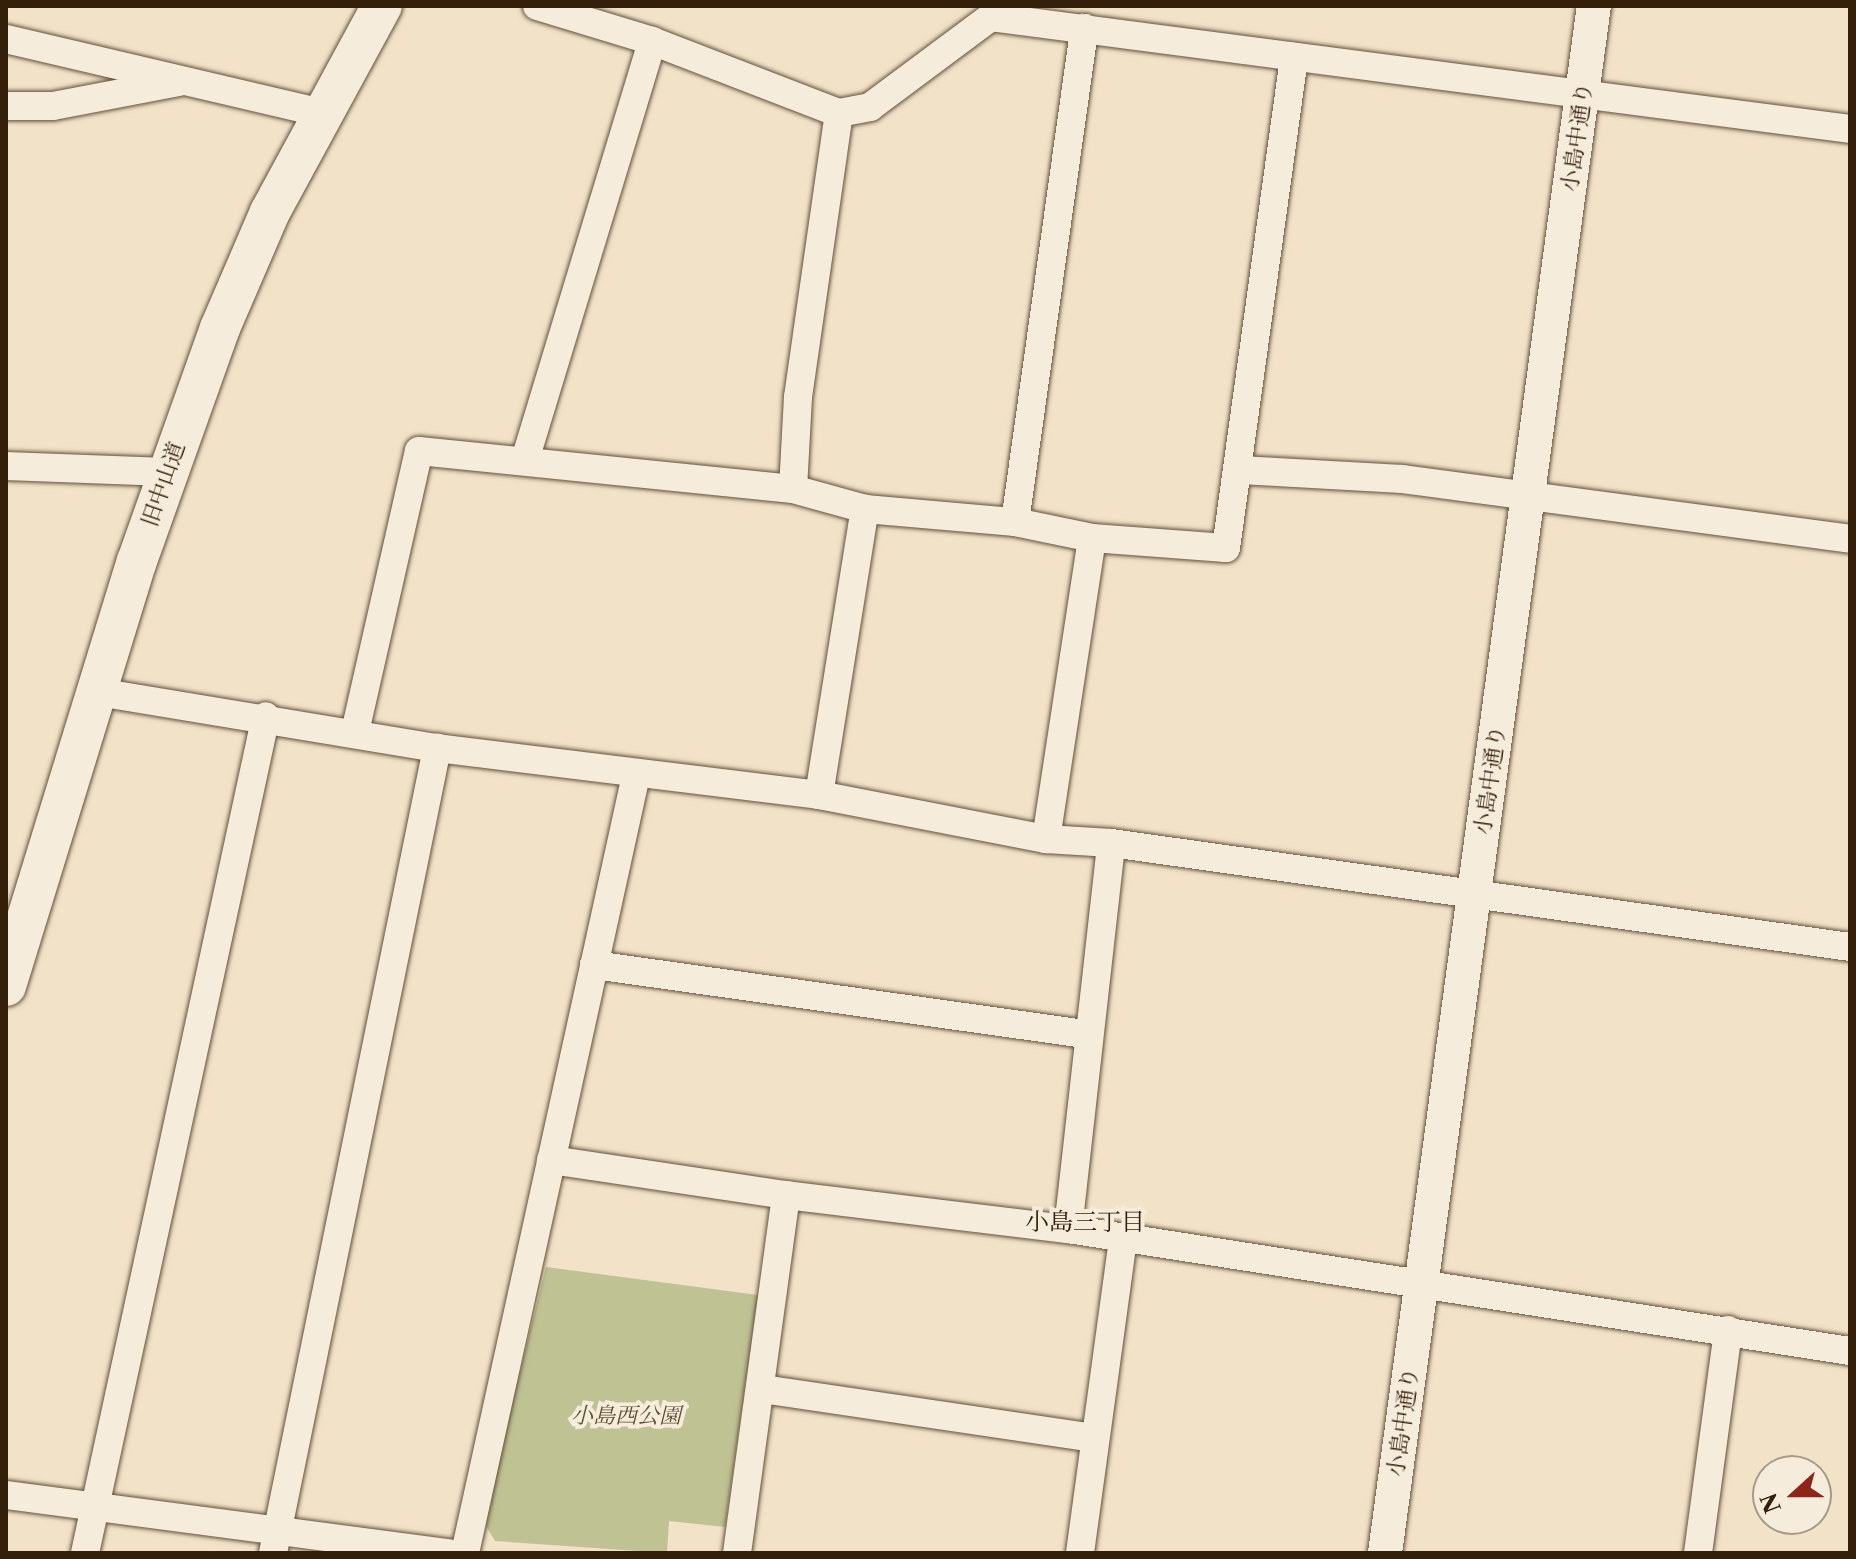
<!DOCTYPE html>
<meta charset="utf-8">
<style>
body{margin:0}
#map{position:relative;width:1856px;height:1559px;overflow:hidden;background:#f1e2c8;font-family:"Libre Caslon Text","Noto Serif JP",serif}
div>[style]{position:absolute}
.green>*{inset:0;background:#bfc293}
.roads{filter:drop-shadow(0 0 2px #63503a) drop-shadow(0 0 2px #63503a)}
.minor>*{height:28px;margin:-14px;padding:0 14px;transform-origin:14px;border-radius:14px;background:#f6ecdb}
.tertiary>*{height:34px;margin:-17px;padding:0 17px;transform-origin:17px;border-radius:17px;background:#f6ecdb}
.secondary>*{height:40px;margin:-20px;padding:0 20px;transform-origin:20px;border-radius:20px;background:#f6ecdb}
span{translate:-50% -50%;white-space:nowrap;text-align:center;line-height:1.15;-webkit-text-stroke:8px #f6ecdb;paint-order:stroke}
.street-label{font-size:22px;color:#34200a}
.park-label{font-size:22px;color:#5e5133;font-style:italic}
.neighbourhood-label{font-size:24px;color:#34200a}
.frame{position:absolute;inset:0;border:8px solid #34200a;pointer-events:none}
.north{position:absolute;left:1752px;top:1455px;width:80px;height:80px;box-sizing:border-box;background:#f6ecdb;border:2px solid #a89a87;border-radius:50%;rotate:249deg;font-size:22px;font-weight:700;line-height:32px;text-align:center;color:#34200a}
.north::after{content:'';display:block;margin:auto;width:28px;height:36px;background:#8f2418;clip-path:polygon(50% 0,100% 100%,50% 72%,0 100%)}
</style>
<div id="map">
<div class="green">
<i style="clip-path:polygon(546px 1267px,758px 1295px,725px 1527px,669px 1521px,667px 1553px,495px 1541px,483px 1521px)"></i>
</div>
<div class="roads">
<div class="minor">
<i style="left:537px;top:6px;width:120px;rotate:16.9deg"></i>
<i style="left:652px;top:41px;width:200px;rotate:21.1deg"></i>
<i style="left:839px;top:113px;width:32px;rotate:-11deg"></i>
<i style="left:870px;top:107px;width:167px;rotate:-36.7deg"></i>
<i style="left:991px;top:17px;width:866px;rotate:7.43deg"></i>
<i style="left:6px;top:39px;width:324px;rotate:13.2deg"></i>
<i style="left:6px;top:106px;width:47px"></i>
<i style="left:53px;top:106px;width:128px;rotate:-10.8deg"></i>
<i style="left:525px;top:460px;width:438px;rotate:-73.1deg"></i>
<i style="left:6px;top:466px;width:161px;rotate:2.1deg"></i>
<i style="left:1241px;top:470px;width:161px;rotate:3.2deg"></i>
<i style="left:1402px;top:479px;width:452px;rotate:7.6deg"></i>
<i style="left:793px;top:489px;width:92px;rotate:-86.9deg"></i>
<i style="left:798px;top:397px;width:287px;rotate:-81.8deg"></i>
<i style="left:1015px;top:522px;width:499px;rotate:-82deg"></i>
<i style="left:98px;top:692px;width:344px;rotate:9.4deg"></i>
<i style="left:437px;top:748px;width:385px;rotate:7deg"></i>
<i style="left:819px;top:795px;width:231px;rotate:11deg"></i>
<i style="left:1046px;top:839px;width:65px;rotate:3.5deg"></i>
<i style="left:1111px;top:843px;width:746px;rotate:8.01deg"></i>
<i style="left:355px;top:732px;width:288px;rotate:-77.2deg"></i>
<i style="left:419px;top:451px;width:376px;rotate:5.8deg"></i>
<i style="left:793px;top:489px;width:75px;rotate:15.5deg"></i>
<i style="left:865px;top:509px;width:151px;rotate:5deg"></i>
<i style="left:1015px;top:522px;width:79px;rotate:11.7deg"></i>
<i style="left:1092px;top:538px;width:134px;rotate:4.3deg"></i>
<i style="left:1226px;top:548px;width:496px;rotate:-82.1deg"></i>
<i style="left:819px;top:795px;width:290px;rotate:-80.9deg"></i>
<i style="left:1046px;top:839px;width:304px;rotate:-81.3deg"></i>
<i style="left:594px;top:965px;width:499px;rotate:8deg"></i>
<i style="left:551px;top:1160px;width:238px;rotate:8.5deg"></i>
<i style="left:786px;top:1195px;width:284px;rotate:6.9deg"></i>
<i style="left:1068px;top:1229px;width:791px;rotate:8.87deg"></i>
<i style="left:1068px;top:1229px;width:388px;rotate:-83.6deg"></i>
<i style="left:762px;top:1389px;width:336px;rotate:8.4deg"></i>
<i style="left:6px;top:1495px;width:447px;rotate:7.5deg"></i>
<i style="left:85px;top:1553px;width:856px;rotate:-77.8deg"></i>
<i style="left:273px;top:1553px;width:822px;rotate:-78.48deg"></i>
<i style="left:465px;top:1553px;width:797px;rotate:-77.6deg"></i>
<i style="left:737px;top:1553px;width:361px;rotate:-82.2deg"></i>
<i style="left:1080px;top:1553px;width:317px;rotate:-82.2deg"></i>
<i style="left:1698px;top:1553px;width:225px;rotate:-82.3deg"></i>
</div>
<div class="tertiary">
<i style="left:1385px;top:1553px;width:1561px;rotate:-82.31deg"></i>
</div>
<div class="secondary">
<i style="left:6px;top:986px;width:445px;rotate:-72.9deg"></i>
<i style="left:137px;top:561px;width:247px;rotate:-70.4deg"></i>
<i style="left:220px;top:328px;width:126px;rotate:-66.7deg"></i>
<i style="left:270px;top:212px;width:234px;rotate:-61.5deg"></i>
</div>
</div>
<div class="street-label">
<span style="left:1577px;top:137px;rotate:-82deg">小島中通り</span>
<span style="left:163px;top:484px;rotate:-71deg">旧中山道</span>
<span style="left:1490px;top:780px;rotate:-82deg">小島中通り</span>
<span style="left:1403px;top:1422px;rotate:-82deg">小島中通り</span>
</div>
<div class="park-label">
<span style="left:626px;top:1416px">小島西公園</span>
</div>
<div class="neighbourhood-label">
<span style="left:1085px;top:1222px">小島三丁目</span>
</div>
<div class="frame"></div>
<div class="north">N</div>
</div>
